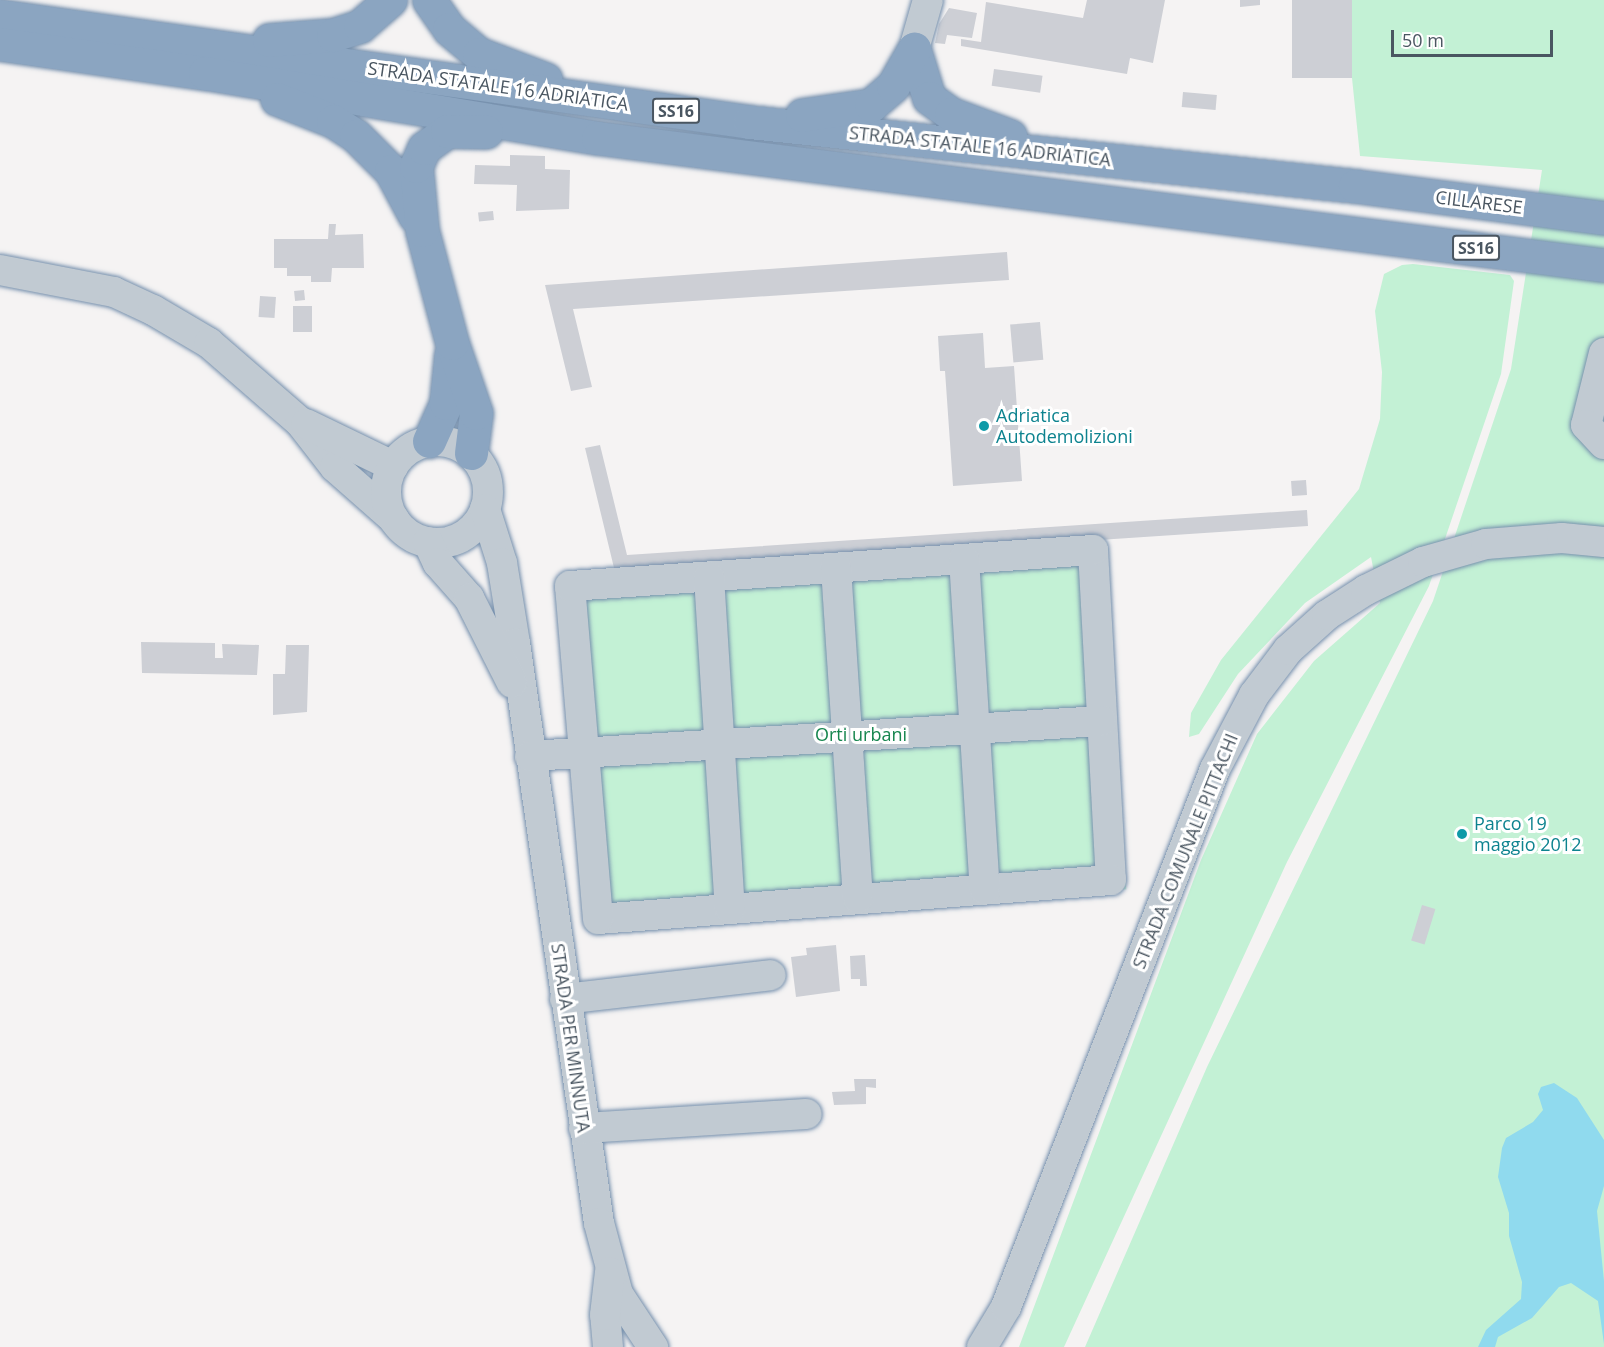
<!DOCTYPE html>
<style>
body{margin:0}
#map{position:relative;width:1604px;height:1347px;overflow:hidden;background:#f5f3f3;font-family:"Open Sans",sans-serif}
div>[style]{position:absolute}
.green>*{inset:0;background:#c3f1d5;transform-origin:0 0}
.water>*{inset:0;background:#90daee}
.building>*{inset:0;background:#cdcfd5;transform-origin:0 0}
.roads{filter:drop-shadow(0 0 2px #7690ad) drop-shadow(0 0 2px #7690ad)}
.minor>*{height:30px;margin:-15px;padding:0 15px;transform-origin:15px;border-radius:15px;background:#c1cad2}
.minor>.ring{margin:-15px;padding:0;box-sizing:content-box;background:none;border:30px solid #c1cad2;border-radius:50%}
.highway>*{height:33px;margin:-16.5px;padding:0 16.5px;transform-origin:16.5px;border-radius:16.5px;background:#8ba5c1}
.dots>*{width:16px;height:16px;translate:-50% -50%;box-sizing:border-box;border:3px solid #fff;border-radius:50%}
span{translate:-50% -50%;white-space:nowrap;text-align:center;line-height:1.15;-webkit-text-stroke:6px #fff;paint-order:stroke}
.shield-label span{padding:2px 4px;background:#fff;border:2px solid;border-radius:4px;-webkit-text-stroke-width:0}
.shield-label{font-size:16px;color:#4a5661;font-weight:700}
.street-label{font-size:18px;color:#4a5661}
.culture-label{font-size:18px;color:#0d838f}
.left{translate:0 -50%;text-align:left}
.park-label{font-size:18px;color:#17864f}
.scale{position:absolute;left:1391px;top:30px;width:162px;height:27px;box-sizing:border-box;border:3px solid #4a5661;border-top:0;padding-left:8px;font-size:18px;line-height:21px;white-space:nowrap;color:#4a5661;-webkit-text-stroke:4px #fff;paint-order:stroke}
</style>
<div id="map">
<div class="green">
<i style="clip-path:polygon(1344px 0,1604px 0,1604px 1347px,1085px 1347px,1207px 1067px,1433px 601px,1511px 369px,1542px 170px,1360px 156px)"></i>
<i style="clip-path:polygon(1413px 264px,1510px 275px,1514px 281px,1501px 374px,1429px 586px,1287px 862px,1064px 1347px,1019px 1347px,1201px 860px,1257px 734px,1314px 661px,1380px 603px,1371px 557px,1305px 603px,1238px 674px,1199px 734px,1189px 737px,1191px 713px,1221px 660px,1359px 489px,1380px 419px,1382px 372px,1375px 311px,1384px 274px,1402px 265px)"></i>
<i style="left:1102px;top:542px;width:348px;height:540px;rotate:86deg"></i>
</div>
<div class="water">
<i style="clip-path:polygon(1554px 1083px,1577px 1098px,1604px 1140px,1604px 1186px,1597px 1211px,1604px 1281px,1604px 1344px,1598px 1301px,1571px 1283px,1559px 1287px,1532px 1318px,1498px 1337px,1495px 1347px,1478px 1347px,1486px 1330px,1521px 1299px,1522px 1282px,1509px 1236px,1509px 1213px,1498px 1177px,1502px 1148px,1506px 1138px,1533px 1122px,1543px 1110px,1538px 1094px,1541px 1087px)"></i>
</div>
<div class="building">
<i style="clip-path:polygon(1087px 0,1165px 0,1153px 63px,1130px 58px,1127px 74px,961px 46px,961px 39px,981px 42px,986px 2px,1083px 18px)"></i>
<i style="clip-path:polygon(1240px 0,1260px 0,1260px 5px,1240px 7px)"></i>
<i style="left:1292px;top:0;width:60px;height:78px"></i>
<i style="clip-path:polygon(949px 8px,977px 13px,972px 38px,947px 35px,945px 44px,935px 43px,939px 24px)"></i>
<i style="left:994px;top:69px;width:49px;height:17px;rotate:8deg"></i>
<i style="left:1183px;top:92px;width:34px;height:15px;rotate:5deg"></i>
<i style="clip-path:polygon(510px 155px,545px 156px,545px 169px,570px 170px,569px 209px,516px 211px,517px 185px,474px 184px,475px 165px,510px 166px)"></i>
<i style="left:493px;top:211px;width:9px;height:15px;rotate:84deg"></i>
<i style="clip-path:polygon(329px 224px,336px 224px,335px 235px,363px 234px,364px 268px,332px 268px,331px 282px,311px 282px,311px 276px,287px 276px,287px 268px,274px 268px,274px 239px,328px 239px)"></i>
<i style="clip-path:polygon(1007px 252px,1009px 280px,573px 309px,592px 387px,571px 391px,545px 285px)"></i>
<i style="left:304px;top:290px;width:10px;height:10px;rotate:84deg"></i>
<i style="left:260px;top:296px;width:16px;height:21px;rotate:4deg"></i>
<i style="left:293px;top:306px;width:19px;height:26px"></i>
<i style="left:1040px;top:322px;width:38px;height:30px;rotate:85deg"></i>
<i style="clip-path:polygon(983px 333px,985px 368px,1014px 366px,1022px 481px,953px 486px,945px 371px,940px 371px,938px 336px)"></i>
<i style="clip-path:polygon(600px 445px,627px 555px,1307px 510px,1308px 526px,615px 572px,585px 448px)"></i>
<i style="left:1306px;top:480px;width:15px;height:15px;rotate:86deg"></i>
<i style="clip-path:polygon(141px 642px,215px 643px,215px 658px,223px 658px,222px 644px,259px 645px,257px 675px,142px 673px)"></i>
<i style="clip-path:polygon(286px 645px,309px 645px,307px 712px,273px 715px,273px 674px,285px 674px)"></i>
<i style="left:1422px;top:905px;width:14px;height:37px;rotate:17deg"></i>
<i style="clip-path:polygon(836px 945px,840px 991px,796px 997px,791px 957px,807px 955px,806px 948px)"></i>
<i style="clip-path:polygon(865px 955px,867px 986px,860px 986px,860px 979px,851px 979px,850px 956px)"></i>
<i style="clip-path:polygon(854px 1079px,876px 1079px,876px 1088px,866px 1087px,866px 1104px,834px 1105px,832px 1092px,855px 1091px)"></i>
</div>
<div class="roads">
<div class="minor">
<i style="left:914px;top:49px;width:51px;rotate:-74.1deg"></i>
<i style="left:0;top:270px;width:116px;rotate:10.9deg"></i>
<i style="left:114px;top:292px;width:43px;rotate:24.8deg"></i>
<i style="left:153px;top:310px;width:65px;rotate:30.5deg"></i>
<i style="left:209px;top:343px;width:121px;rotate:41deg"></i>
<i style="left:300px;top:422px;width:57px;rotate:52.1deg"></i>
<i style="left:335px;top:467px;width:79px;rotate:41.4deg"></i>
<i style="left:1604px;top:353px;width:74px;rotate:104deg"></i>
<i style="left:1586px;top:425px;width:26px;rotate:47deg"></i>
<i style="left:306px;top:424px;width:97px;rotate:25.8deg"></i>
<i class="ring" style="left:386px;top:441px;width:72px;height:72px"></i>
<i style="left:485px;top:509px;width:57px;rotate:72.5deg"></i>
<i style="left:502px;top:563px;width:81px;rotate:80.8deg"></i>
<i style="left:515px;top:643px;width:586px;rotate:81.76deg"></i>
<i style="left:599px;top:1223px;width:73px;rotate:75deg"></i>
<i style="left:618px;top:1294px;width:64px;rotate:56.6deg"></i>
<i style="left:428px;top:542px;width:23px;rotate:65deg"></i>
<i style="left:438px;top:563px;width:47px;rotate:48.5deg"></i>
<i style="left:469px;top:598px;width:95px;rotate:63.2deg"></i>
<i style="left:1093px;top:550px;width:330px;rotate:86.9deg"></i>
<i style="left:1111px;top:880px;width:514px;rotate:175.65deg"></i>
<i style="left:598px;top:919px;width:334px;rotate:-94.8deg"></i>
<i style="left:570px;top:586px;width:524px;rotate:-3.94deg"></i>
<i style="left:964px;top:559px;width:331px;rotate:86.4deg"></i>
<i style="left:836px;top:568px;width:331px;rotate:86.2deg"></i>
<i style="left:709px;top:577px;width:332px;rotate:86.4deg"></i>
<i style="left:530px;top:756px;width:572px;rotate:-3.51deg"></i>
<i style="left:565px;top:999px;width:207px;rotate:-6.6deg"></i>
<i style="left:584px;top:1128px;width:223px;rotate:-3.6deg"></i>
<i style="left:608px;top:1347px;width:32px;rotate:-95deg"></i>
<i style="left:605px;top:1315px;width:43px;rotate:-83.4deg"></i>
<i style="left:982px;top:1347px;width:47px;rotate:-59deg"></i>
<i style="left:1006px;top:1307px;width:577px;rotate:-68.77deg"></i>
<i style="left:1215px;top:769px;width:84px;rotate:-62.2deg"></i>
<i style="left:1254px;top:695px;width:56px;rotate:-52.9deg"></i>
<i style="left:1288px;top:650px;width:52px;rotate:-41.9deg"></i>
<i style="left:1327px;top:615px;width:46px;rotate:-32.7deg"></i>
<i style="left:1366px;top:590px;width:64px;rotate:-26.2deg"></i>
<i style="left:1423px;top:562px;width:66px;rotate:-15.9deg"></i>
<i style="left:1486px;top:544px;width:76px;rotate:-4.5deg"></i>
<i style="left:1562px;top:538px;width:42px;rotate:5.4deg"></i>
</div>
<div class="highway">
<i style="left:429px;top:0;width:35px;rotate:55deg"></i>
<i style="left:449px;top:29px;width:39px;rotate:40deg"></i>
<i style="left:479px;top:54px;width:71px;rotate:20.7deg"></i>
<i style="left:0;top:16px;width:757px;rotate:8.04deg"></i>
<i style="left:750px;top:122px;width:608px;rotate:6.04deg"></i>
<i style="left:1355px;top:186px;width:251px;rotate:7.3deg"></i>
<i style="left:269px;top:40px;width:64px;rotate:-4.5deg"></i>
<i style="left:333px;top:35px;width:28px;rotate:-18deg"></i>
<i style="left:360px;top:26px;width:40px;rotate:-41deg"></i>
<i style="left:0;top:44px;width:207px;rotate:8.1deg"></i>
<i style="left:205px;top:73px;width:398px;rotate:9.4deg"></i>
<i style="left:598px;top:138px;width:1014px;rotate:7.2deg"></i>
<i style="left:914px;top:49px;width:51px;rotate:73deg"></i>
<i style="left:929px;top:98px;width:27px;rotate:36deg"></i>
<i style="left:951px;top:114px;width:63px;rotate:20.4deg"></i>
<i style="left:277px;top:99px;width:60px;rotate:21.4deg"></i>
<i style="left:333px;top:121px;width:27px;rotate:33deg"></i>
<i style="left:356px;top:136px;width:49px;rotate:45deg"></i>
<i style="left:391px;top:171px;width:51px;rotate:61.9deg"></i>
<i style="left:802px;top:115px;width:70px;rotate:-8.2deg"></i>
<i style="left:871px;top:105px;width:29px;rotate:-41deg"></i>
<i style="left:893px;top:86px;width:43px;rotate:-60.4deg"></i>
<i style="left:429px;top:441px;width:42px;rotate:-65.9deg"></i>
<i style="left:446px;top:403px;width:49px;rotate:-84.2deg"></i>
<i style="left:471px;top:453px;width:40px;rotate:-82.9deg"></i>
<i style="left:476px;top:413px;width:74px;rotate:-108.9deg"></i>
<i style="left:452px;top:343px;width:117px;rotate:-104.9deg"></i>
<i style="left:422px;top:230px;width:64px;rotate:-95.4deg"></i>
<i style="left:416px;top:166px;width:20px;rotate:-66deg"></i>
<i style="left:424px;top:148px;width:29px;rotate:-36deg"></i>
<i style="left:447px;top:131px;width:39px;rotate:1deg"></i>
</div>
</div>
<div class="dots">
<i style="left:984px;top:426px;background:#0f9aa8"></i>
<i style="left:1462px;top:834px;background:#0f9aa8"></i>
</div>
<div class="shield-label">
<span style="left:676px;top:111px">SS16</span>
<span style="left:1476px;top:248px">SS16</span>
</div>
<div class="street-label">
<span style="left:498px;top:86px;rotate:8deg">STRADA STATALE 16 ADRIATICA</span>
<span style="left:980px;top:146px;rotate:6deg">STRADA STATALE 16 ADRIATICA</span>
<span style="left:1479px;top:202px;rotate:7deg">CILLARESE</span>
<span style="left:1185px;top:851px;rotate:-68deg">STRADA COMUNALE PITTACHI</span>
<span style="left:571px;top:1038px;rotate:82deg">STRADA PER MINNUTA</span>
</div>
<div class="culture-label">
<span class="left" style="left:996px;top:426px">Adriatica<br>Autodemolizioni</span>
<span class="left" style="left:1474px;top:834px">Parco 19<br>maggio 2012</span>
</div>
<div class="park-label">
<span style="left:861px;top:734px">Orti urbani</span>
</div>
<div class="scale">50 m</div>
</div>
